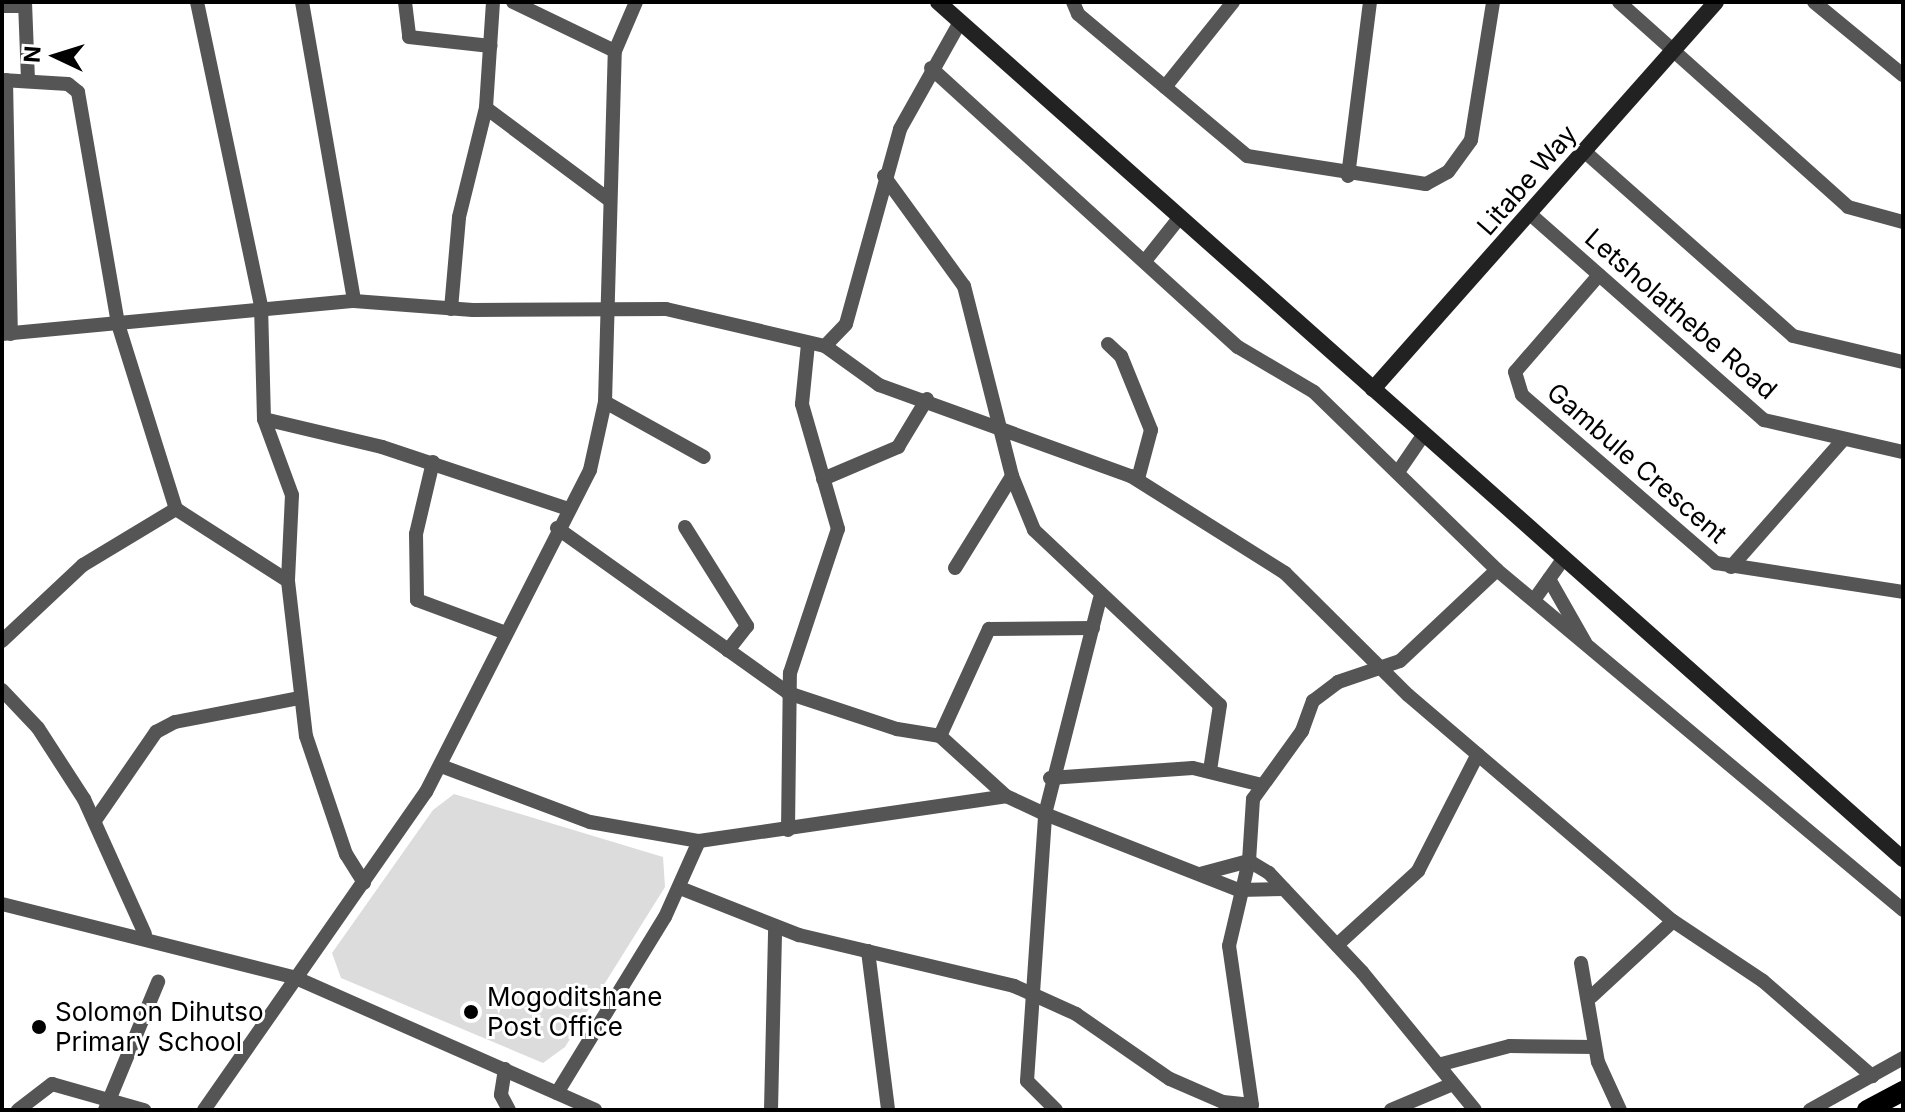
<!DOCTYPE html>
<style>
body{margin:0}
#map{position:relative;width:1905px;height:1112px;overflow:hidden;background:#fff;font-family:Inter,sans-serif}
div>[style]{position:absolute}
.green>*{inset:0;background:#dcdcdc}
.street>*{height:14px;margin:-7px;padding:0 7px;transform-origin:7px;border-radius:7px;background:#555}
.secondary>*{height:16px;margin:-8px;padding:0 8px;transform-origin:8px;border-radius:8px;background:#222}
.primary>*{height:20px;margin:-10px;padding:0 10px;transform-origin:10px;border-radius:10px;background:#000}
.dots>*{width:22px;height:22px;translate:-50% -50%;box-sizing:border-box;border:4px solid #fff;border-radius:50%}
span{translate:-50% -50%;white-space:nowrap;text-align:center;line-height:1.15;-webkit-text-stroke:6px #fff;paint-order:stroke}
.street-label{font-size:26px;color:#000}
.poi-label{font-size:26px;color:#000}
.left{translate:0 -50%;text-align:left}
.frame{position:absolute;inset:0;border:4px solid #000;pointer-events:none}
.north{position:absolute;left:16px;top:16px;width:80px;height:80px;-webkit-text-stroke:6px #fff;paint-order:stroke;rotate:274deg;font-size:22px;font-weight:700;line-height:32px;text-align:center;color:#000}
.north::after{content:'';display:block;margin:auto;width:28px;height:36px;background:#000;clip-path:polygon(50% 0,100% 100%,50% 72%,0 100%)}
</style>
<div id="map">
<div class="green">
<i style="clip-path:polygon(454px 794px,663px 857px,665px 887px,565px 1047px,543px 1063px,341px 978px,332px 953px,433px 810px)"></i>
</div>
<div class="street">
<i style="left:25px;top:2px;width:79px;rotate:87.8deg"></i>
<i style="left:197px;top:2px;width:310px;rotate:78.1deg"></i>
<i style="left:261px;top:305px;width:114px;rotate:88.5deg"></i>
<i style="left:264px;top:419px;width:81px;rotate:69.8deg"></i>
<i style="left:292px;top:495px;width:86px;rotate:92.7deg"></i>
<i style="left:288px;top:581px;width:156px;rotate:83.4deg"></i>
<i style="left:306px;top:736px;width:125px;rotate:71.3deg"></i>
<i style="left:346px;top:854px;width:34px;rotate:58deg"></i>
<i style="left:302px;top:2px;width:303px;rotate:80.1deg"></i>
<i style="left:405px;top:2px;width:35px;rotate:83deg"></i>
<i style="left:409px;top:37px;width:82px;rotate:6.3deg"></i>
<i style="left:493px;top:2px;width:106px;rotate:93.8deg"></i>
<i style="left:486px;top:108px;width:152px;rotate:36.7deg"></i>
<i style="left:513px;top:2px;width:113px;rotate:25.7deg"></i>
<i style="left:1073px;top:2px;width:13px;rotate:67deg"></i>
<i style="left:1078px;top:14px;width:221px;rotate:40deg"></i>
<i style="left:1247px;top:156px;width:181px;rotate:8.9deg"></i>
<i style="left:1426px;top:184px;width:25px;rotate:-29deg"></i>
<i style="left:1448px;top:172px;width:39px;rotate:-54deg"></i>
<i style="left:1471px;top:140px;width:140px;rotate:-80.9deg"></i>
<i style="left:1619px;top:2px;width:307px;rotate:41.8deg"></i>
<i style="left:1848px;top:207px;width:57px;rotate:15.3deg"></i>
<i style="left:1814px;top:2px;width:115px;rotate:39.4deg"></i>
<i style="left:2px;top:6px;width:23px"></i>
<i style="left:931px;top:68px;width:415px;rotate:42.3deg"></i>
<i style="left:1238px;top:347px;width:88px;rotate:30.6deg"></i>
<i style="left:1314px;top:392px;width:255px;rotate:44.2deg"></i>
<i style="left:1497px;top:570px;width:530px;rotate:39.94deg"></i>
<i style="left:2px;top:80px;width:66px;rotate:3.5deg"></i>
<i style="left:68px;top:84px;width:13px;rotate:39deg"></i>
<i style="left:78px;top:92px;width:235px;rotate:80.2deg"></i>
<i style="left:118px;top:324px;width:194px;rotate:72.6deg"></i>
<i style="left:176px;top:509px;width:133px;rotate:32.7deg"></i>
<i style="left:6px;top:80px;width:254px;rotate:88.9deg"></i>
<i style="left:1165px;top:87px;width:109px;rotate:-51.3deg"></i>
<i style="left:1584px;top:151px;width:279px;rotate:41.5deg"></i>
<i style="left:1793px;top:336px;width:113px;rotate:13.3deg"></i>
<i style="left:884px;top:176px;width:136px;rotate:54deg"></i>
<i style="left:964px;top:286px;width:196px;rotate:75.8deg"></i>
<i style="left:1012px;top:476px;width:58px;rotate:67.8deg"></i>
<i style="left:1034px;top:530px;width:255px;rotate:43.3deg"></i>
<i style="left:1220px;top:705px;width:66px;rotate:98.7deg"></i>
<i style="left:1348px;top:176px;width:175px;rotate:-82.8deg"></i>
<i style="left:1530px;top:214px;width:312px;rotate:41.4deg"></i>
<i style="left:1764px;top:420px;width:143px;rotate:13deg"></i>
<i style="left:1145px;top:261px;width:56px;rotate:-51.5deg"></i>
<i style="left:1599px;top:275px;width:128px;rotate:130.9deg"></i>
<i style="left:1515px;top:372px;width:24px;rotate:73deg"></i>
<i style="left:1522px;top:395px;width:257px;rotate:40.9deg"></i>
<i style="left:1716px;top:563px;width:189px;rotate:8.8deg"></i>
<i style="left:451px;top:309px;width:92px;rotate:-85deg"></i>
<i style="left:459px;top:217px;width:112px;rotate:-76.1deg"></i>
<i style="left:2px;top:334px;width:354px;rotate:-5.4deg"></i>
<i style="left:354px;top:301px;width:119px;rotate:4.3deg"></i>
<i style="left:473px;top:310px;width:193px;rotate:-0.3deg"></i>
<i style="left:666px;top:309px;width:163px;rotate:13.1deg"></i>
<i style="left:825px;top:346px;width:30px;rotate:-46deg"></i>
<i style="left:846px;top:324px;width:202px;rotate:-74.5deg"></i>
<i style="left:900px;top:129px;width:123px;rotate:-60.7deg"></i>
<i style="left:1108px;top:344px;width:18px;rotate:43deg"></i>
<i style="left:1121px;top:356px;width:80px;rotate:67.9deg"></i>
<i style="left:1151px;top:430px;width:51px;rotate:104.9deg"></i>
<i style="left:825px;top:346px;width:67px;rotate:35.8deg"></i>
<i style="left:879px;top:385px;width:268px;rotate:19.9deg"></i>
<i style="left:1131px;top:476px;width:182px;rotate:32.2deg"></i>
<i style="left:1285px;top:573px;width:173px;rotate:44.8deg"></i>
<i style="left:1408px;top:695px;width:348px;rotate:40.5deg"></i>
<i style="left:1673px;top:921px;width:108px;rotate:33.7deg"></i>
<i style="left:1763px;top:981px;width:145px;rotate:41.1deg"></i>
<i style="left:605px;top:402px;width:113px;rotate:29.1deg"></i>
<i style="left:264px;top:419px;width:121px;rotate:13.3deg"></i>
<i style="left:382px;top:447px;width:196px;rotate:18.4deg"></i>
<i style="left:433px;top:462px;width:74px;rotate:103.3deg"></i>
<i style="left:416px;top:534px;width:66px;rotate:89.1deg"></i>
<i style="left:417px;top:600px;width:95px;rotate:20.3deg"></i>
<i style="left:1398px;top:472px;width:46px;rotate:-55.6deg"></i>
<i style="left:823px;top:479px;width:82px;rotate:-23.1deg"></i>
<i style="left:898px;top:447px;width:56px;rotate:-58.9deg"></i>
<i style="left:685px;top:527px;width:117px;rotate:57.9deg"></i>
<i style="left:747px;top:626px;width:31px;rotate:128deg"></i>
<i style="left:557px;top:528px;width:284px;rotate:35.5deg"></i>
<i style="left:788px;top:693px;width:115px;rotate:18.3deg"></i>
<i style="left:897px;top:729px;width:44px;rotate:9.2deg"></i>
<i style="left:940px;top:736px;width:118px;rotate:-65.4deg"></i>
<i style="left:989px;top:629px;width:104px;rotate:-0.6deg"></i>
<i style="left:1731px;top:567px;width:168px;rotate:-48.6deg"></i>
<i style="left:955px;top:568px;width:108px;rotate:-58.2deg"></i>
<i style="left:1549px;top:579px;width:73px;rotate:60.3deg"></i>
<i style="left:1534px;top:600px;width:52px;rotate:-54.5deg"></i>
<i style="left:2px;top:641px;width:111px;rotate:-43.2deg"></i>
<i style="left:83px;top:565px;width:109px;rotate:-31.1deg"></i>
<i style="left:2px;top:690px;width:52px;rotate:46.5deg"></i>
<i style="left:38px;top:728px;width:85px;rotate:57.1deg"></i>
<i style="left:84px;top:799px;width:148px;rotate:65.7deg"></i>
<i style="left:940px;top:736px;width:89px;rotate:42.3deg"></i>
<i style="left:1006px;top:796px;width:43px;rotate:24.8deg"></i>
<i style="left:1045px;top:814px;width:208px;rotate:21.4deg"></i>
<i style="left:1239px;top:890px;width:45px;rotate:-1.3deg"></i>
<i style="left:441px;top:766px;width:159px;rotate:20.6deg"></i>
<i style="left:590px;top:822px;width:111px;rotate:9.9deg"></i>
<i style="left:699px;top:841px;width:310px;rotate:-8.3deg"></i>
<i style="left:1050px;top:778px;width:143px;rotate:-4deg"></i>
<i style="left:1193px;top:768px;width:71px;rotate:13.8deg"></i>
<i style="left:96px;top:819px;width:106px;rotate:-55.4deg"></i>
<i style="left:156px;top:732px;width:21px;rotate:-28deg"></i>
<i style="left:175px;top:722px;width:127px;rotate:-10.9deg"></i>
<i style="left:788px;top:830px;width:157px;rotate:-89.3deg"></i>
<i style="left:790px;top:673px;width:152px;rotate:-71.6deg"></i>
<i style="left:838px;top:529px;width:130px;rotate:-106.1deg"></i>
<i style="left:802px;top:404px;width:60px;rotate:-84.3deg"></i>
<i style="left:1200px;top:874px;width:51px;rotate:-14.9deg"></i>
<i style="left:1249px;top:861px;width:23px;rotate:31deg"></i>
<i style="left:1269px;top:873px;width:136px;rotate:46.8deg"></i>
<i style="left:1362px;top:972px;width:178px;rotate:50.7deg"></i>
<i style="left:680px;top:888px;width:128px;rotate:21.6deg"></i>
<i style="left:799px;top:935px;width:221px;rotate:13.3deg"></i>
<i style="left:1014px;top:986px;width:68px;rotate:24.3deg"></i>
<i style="left:1076px;top:1014px;width:114px;rotate:34.7deg"></i>
<i style="left:1170px;top:1079px;width:58px;rotate:23.5deg"></i>
<i style="left:1223px;top:1102px;width:29px;rotate:6deg"></i>
<i style="left:1252px;top:1105px;width:161px;rotate:-98.2deg"></i>
<i style="left:1229px;top:946px;width:87px;rotate:-76.8deg"></i>
<i style="left:1249px;top:861px;width:62px;rotate:-86.3deg"></i>
<i style="left:1253px;top:799px;width:84px;rotate:-54.2deg"></i>
<i style="left:1302px;top:731px;width:32px;rotate:-70deg"></i>
<i style="left:1313px;top:701px;width:31px;rotate:-37deg"></i>
<i style="left:1338px;top:682px;width:65px;rotate:-18.7deg"></i>
<i style="left:1400px;top:661px;width:133px;rotate:-43.2deg"></i>
<i style="left:2px;top:904px;width:303px;rotate:14.1deg"></i>
<i style="left:296px;top:978px;width:327px;rotate:23.8deg"></i>
<i style="left:1337px;top:945px;width:110px;rotate:-42.4deg"></i>
<i style="left:1418px;top:871px;width:131px;rotate:-62.9deg"></i>
<i style="left:868px;top:951px;width:160px;rotate:82.8deg"></i>
<i style="left:1581px;top:963px;width:100px;rotate:80.3deg"></i>
<i style="left:1598px;top:1062px;width:53px;rotate:65.4deg"></i>
<i style="left:1592px;top:996px;width:110px;rotate:-42.8deg"></i>
<i style="left:1438px;top:1065px;width:74px;rotate:-14.8deg"></i>
<i style="left:1510px;top:1046px;width:85px;rotate:0.7deg"></i>
<i style="left:505px;top:1069px;width:26px;rotate:99deg"></i>
<i style="left:501px;top:1095px;width:17px;rotate:62deg"></i>
<i style="left:557px;top:1093px;width:206px;rotate:-58.5deg"></i>
<i style="left:665px;top:917px;width:83px;rotate:-65.9deg"></i>
<i style="left:18px;top:1110px;width:43px;rotate:-37.4deg"></i>
<i style="left:52px;top:1084px;width:96px;rotate:15.8deg"></i>
<i style="left:105px;top:1110px;width:139px;rotate:-67.5deg"></i>
<i style="left:204px;top:1110px;width:388px;rotate:-55.1deg"></i>
<i style="left:426px;top:792px;width:361px;rotate:-63deg"></i>
<i style="left:590px;top:470px;width:70px;rotate:-77.6deg"></i>
<i style="left:605px;top:402px;width:351px;rotate:-88.4deg"></i>
<i style="left:615px;top:51px;width:53px;rotate:-66.8deg"></i>
<i style="left:771px;top:1110px;width:182px;rotate:-88.7deg"></i>
<i style="left:1056px;top:1110px;width:41px;rotate:-135deg"></i>
<i style="left:1027px;top:1081px;width:268px;rotate:-86.1deg"></i>
<i style="left:1045px;top:814px;width:222px;rotate:-75.7deg"></i>
<i style="left:1391px;top:1110px;width:67px;rotate:-22.8deg"></i>
<i style="left:1810px;top:1110px;width:107px;rotate:-29.2deg"></i>
</div>
<div class="secondary">
<i style="left:938px;top:2px;width:1291px;rotate:41.61deg"></i>
<i style="left:1373px;top:389px;width:517px;rotate:-48.45deg"></i>
</div>
<div class="primary">
<i style="left:1867px;top:1110px;width:41px;rotate:-27.8deg"></i>
</div>
<div class="dots">
<i style="left:471px;top:1012px;background:#000"></i>
<i style="left:39px;top:1027px;background:#000"></i>
</div>
<div class="street-label">
<span style="left:1527px;top:180px;rotate:-49deg">Litabe Way</span>
<span style="left:1681px;top:314px;rotate:41deg">Letsholathebe Road</span>
<span style="left:1637px;top:463px;rotate:41deg">Gambule Crescent</span>
</div>
<div class="poi-label">
<span class="left" style="left:487px;top:1012px">Mogoditshane<br>Post Office</span>
<span class="left" style="left:55px;top:1027px">Solomon Dihutso<br>Primary School</span>
</div>
<div class="frame"></div>
<div class="north">N</div>
</div>
